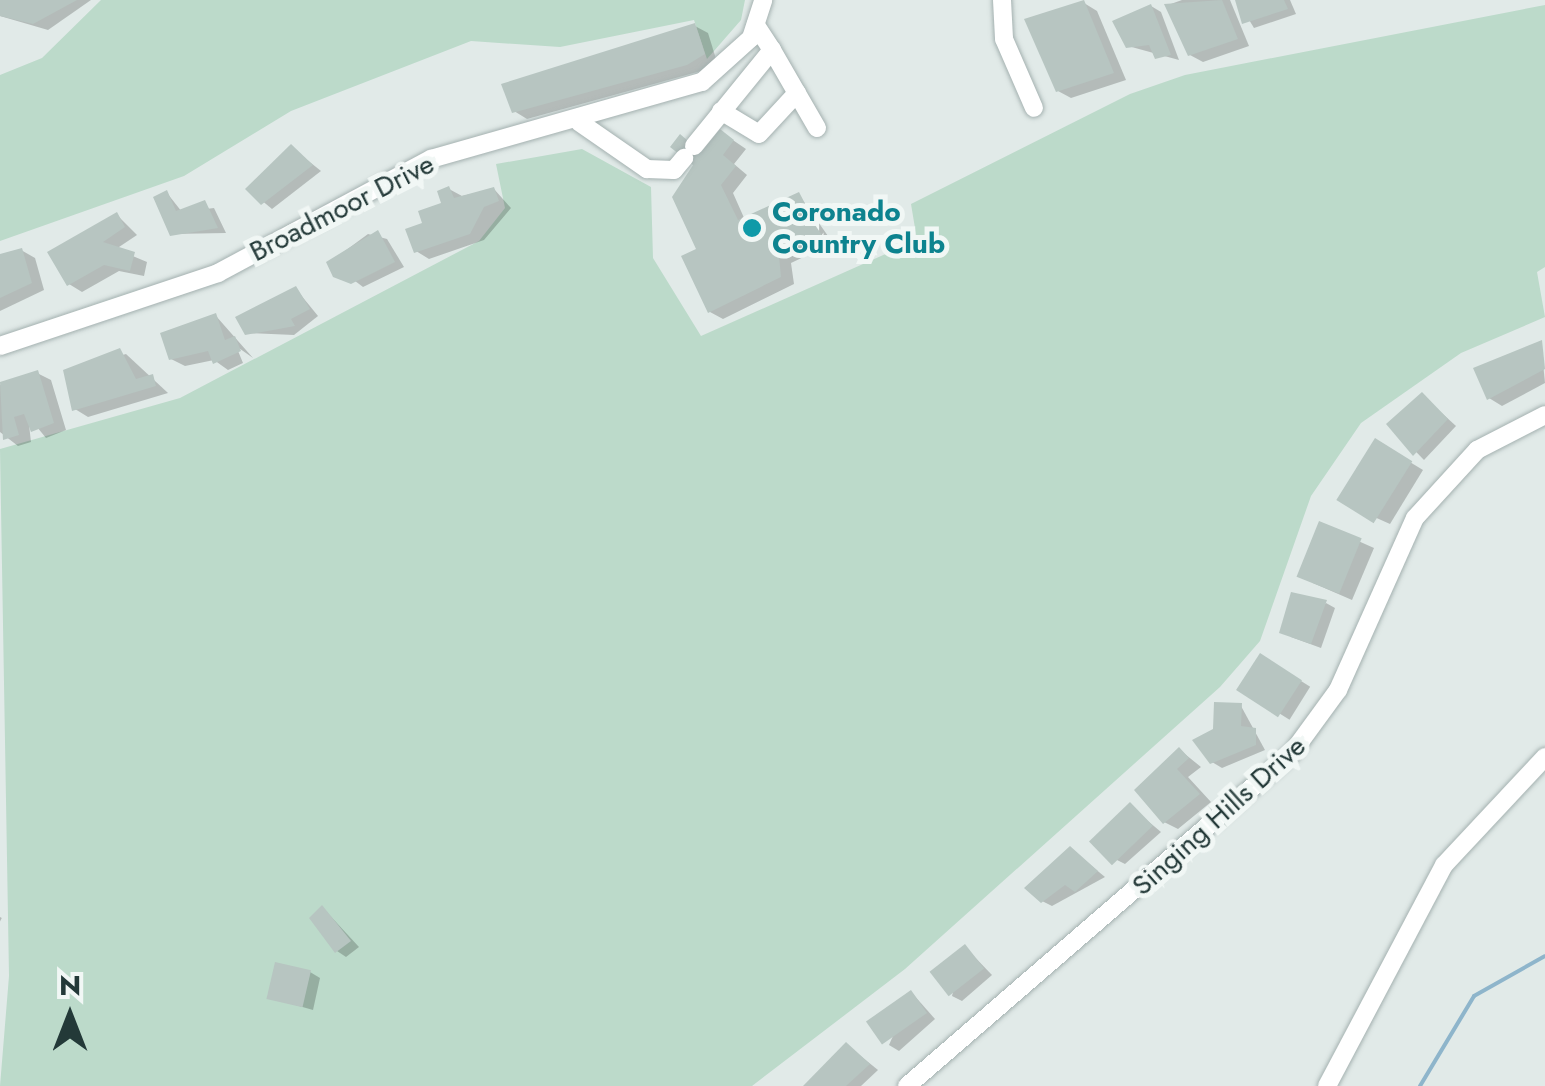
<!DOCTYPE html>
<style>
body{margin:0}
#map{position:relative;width:1545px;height:1086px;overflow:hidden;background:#e1eae8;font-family:Jost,sans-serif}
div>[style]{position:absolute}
.green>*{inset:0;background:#bcdaca}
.shadow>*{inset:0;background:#0003;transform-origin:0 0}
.stream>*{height:4px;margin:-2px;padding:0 2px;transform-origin:2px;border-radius:2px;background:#8eb5cb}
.building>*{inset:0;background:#b7c5c1;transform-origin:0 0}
.roads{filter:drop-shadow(0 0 2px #a4b1b0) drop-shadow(0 0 2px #a4b1b0)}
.minor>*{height:18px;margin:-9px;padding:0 9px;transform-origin:9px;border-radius:9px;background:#fff}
.dots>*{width:28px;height:28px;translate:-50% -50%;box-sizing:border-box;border:5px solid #f1f7f5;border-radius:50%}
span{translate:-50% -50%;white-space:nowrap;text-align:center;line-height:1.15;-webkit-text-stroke:10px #f1f7f5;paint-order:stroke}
.street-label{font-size:28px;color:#233938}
.culture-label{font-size:28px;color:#0d838f;font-weight:700}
.left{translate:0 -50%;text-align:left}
.north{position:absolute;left:20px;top:966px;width:100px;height:100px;-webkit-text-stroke:8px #f1f7f5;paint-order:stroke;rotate:0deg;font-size:28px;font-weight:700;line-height:40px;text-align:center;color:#233938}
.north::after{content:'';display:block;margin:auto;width:35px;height:45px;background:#233938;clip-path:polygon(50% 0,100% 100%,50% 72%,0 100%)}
</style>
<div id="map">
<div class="green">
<i style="clip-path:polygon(101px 0,745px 0,741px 20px,707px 59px,694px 20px,560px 47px,471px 41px,291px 111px,184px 176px,0 241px,0 75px,42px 58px)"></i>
<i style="clip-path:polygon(1545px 5px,1545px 267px,1537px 272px,1545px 317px,1461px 353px,1361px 423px,1311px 496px,1260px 641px,1220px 687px,905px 969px,752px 1086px,0 1086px,9px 976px,0 449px,180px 398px,479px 241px,505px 208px,496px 164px,582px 149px,651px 187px,653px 258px,701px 336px,917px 240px,911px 204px,1130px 94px,1185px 75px)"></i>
</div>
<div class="shadow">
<i style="clip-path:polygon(91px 0,48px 30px,0 16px,1px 0)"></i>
<i style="clip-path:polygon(1182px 0,1230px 0,1249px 46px,1203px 62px,1190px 55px,1168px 5px)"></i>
<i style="clip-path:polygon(1237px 0,1290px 0,1296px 14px,1254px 28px)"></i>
<i style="clip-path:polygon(1084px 3px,1097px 11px,1126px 80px,1071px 98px,1058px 91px)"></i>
<i style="clip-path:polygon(1151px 6px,1161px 12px,1179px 60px,1128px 46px)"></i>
<i style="clip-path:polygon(695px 26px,708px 33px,717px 62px,701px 71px,527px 119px,514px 111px)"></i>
<i style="clip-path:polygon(721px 132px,746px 149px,734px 164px,747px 175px,733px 193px,745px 220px,799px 195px,833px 243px,791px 263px,794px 284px,723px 319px,710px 312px,699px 251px,693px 145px,703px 153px)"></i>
<i style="clip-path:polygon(291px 147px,321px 171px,272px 209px,248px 189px)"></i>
<i style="clip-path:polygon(449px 189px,462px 196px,494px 189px,511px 208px,484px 240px,429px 259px,416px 251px)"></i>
<i style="clip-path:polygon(167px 193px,182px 212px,214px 208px,226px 233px,172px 234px)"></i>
<i style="clip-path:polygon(117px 215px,137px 235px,116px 249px,147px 262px,144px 276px,119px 271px,82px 292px,69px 284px)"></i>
<i style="clip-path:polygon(368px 234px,387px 239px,404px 267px,363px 287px,330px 262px)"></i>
<i style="clip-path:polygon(21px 250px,35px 258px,44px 290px,0 311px,0 274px)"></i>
<i style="clip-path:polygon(296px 289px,318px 316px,294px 335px,247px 333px)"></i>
<i style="clip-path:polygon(216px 316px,253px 358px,236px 346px,243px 363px,228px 370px,214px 360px,185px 366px,171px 359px)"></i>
<i style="clip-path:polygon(1541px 343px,1545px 383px,1502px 406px,1489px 398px)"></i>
<i style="clip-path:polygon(126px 354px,168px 393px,88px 417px,75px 409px,66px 371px)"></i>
<i style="clip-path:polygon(37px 373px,51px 380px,66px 430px,46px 438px,28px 416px,31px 442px,18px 446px,0 432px,0 385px)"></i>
<i style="clip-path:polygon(1422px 395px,1456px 426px,1424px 460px,1389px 424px)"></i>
<i style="clip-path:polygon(1375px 441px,1423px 470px,1390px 524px,1352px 507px)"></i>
<i style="clip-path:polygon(1320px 524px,1374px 548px,1352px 600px,1313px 583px)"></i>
<i style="clip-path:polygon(1326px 603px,1335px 608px,1321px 648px,1291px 637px)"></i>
<i style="left:1261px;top:656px;width:58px;height:39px;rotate:32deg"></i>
<i style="clip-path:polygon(1241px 706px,1265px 750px,1222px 768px,1212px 762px,1215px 730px)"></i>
<i style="clip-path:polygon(1180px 750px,1201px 767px,1188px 777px,1211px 802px,1178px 829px,1164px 822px)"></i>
<i style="clip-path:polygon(1130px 806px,1161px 832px,1125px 864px,1115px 859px)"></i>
<i style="clip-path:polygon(1071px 849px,1105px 877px,1052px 906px,1042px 901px)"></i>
<i style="clip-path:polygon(323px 908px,359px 947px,346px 957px,337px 951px)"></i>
<i style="left:0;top:917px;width:2px;height:49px;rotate:27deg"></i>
<i style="clip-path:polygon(965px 947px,992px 975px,962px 1001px,952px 996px)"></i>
<i style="clip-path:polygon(310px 972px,320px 978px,313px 1010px,271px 998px)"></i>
<i style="clip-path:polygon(912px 993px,935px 1019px,899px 1051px,889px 1045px)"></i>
<i style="clip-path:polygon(847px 1045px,878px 1070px,861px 1086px,807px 1086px)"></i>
</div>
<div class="stream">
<i style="left:1420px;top:1086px;width:105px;rotate:-59deg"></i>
<i style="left:1474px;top:996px;width:81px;rotate:-29.4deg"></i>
</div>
<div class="building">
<i style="clip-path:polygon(0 0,77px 0,33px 24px,0 16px)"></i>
<i style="clip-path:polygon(1084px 0,1114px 73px,1056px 92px,1024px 19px)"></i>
<i style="clip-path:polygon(1222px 0,1238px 39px,1188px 56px,1164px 4px)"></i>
<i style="clip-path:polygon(1235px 0,1284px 0,1288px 9px,1242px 24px)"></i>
<i style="clip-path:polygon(1151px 4px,1171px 55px,1155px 59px,1149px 45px,1126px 48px,1112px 21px)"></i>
<i style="clip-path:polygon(695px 23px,705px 54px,687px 65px,512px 113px,501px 84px)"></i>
<i style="clip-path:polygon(720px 129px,734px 140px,723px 155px,736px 166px,721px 185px,738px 220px,799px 192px,822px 236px,779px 256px,781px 277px,708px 313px,681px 256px,696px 249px,672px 197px,693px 165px,670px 147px,680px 134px,701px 152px)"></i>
<i style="clip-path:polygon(291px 144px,313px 165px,261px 205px,245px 189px)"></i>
<i style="clip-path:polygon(449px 186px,454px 198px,494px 187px,499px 201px,484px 207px,470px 234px,414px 253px,405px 229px,422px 223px,418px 211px,441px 203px,437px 191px)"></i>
<i style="clip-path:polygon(167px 190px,176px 211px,205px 200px,218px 228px,170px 236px,153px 197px)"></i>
<i style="clip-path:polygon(117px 212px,125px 227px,103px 242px,135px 252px,130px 271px,104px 265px,67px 286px,47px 252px)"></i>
<i style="clip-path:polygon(378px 230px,395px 262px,351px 284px,333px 277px,326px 262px)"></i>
<i style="clip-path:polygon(22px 248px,32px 283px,0 298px,0 254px)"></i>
<i style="clip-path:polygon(296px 286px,310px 309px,291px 319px,295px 326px,245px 335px,235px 317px)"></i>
<i style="clip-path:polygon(216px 313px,225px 340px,235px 336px,241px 351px,213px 364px,208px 351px,169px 360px,160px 333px)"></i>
<i style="clip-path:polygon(1542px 340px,1545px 369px,1487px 400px,1473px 368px)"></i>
<i style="clip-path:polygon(120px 348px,136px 379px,153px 374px,156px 386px,72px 411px,63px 370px)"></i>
<i style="clip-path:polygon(38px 370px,54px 423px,31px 432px,24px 414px,14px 417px,19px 435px,3px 440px,0 382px)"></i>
<i style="clip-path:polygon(1422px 392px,1448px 419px,1413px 456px,1386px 424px)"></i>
<i style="left:1375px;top:438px;width:44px;height:73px;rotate:32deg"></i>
<i style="left:1319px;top:521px;width:46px;height:60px;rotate:22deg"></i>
<i style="clip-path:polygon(1291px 592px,1327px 600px,1311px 644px,1279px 633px)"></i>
<i style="left:1260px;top:653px;width:50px;height:44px;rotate:33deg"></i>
<i style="clip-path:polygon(1214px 702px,1242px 703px,1241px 726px,1256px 728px,1256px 745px,1210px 764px,1192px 740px,1213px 729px)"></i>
<i style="clip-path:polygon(1179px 747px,1189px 758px,1177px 769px,1200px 794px,1163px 824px,1134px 790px)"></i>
<i style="left:1130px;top:802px;width:33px;height:57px;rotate:46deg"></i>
<i style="clip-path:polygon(1070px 846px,1098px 871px,1075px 892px,1065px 885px,1041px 903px,1024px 888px)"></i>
<i style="clip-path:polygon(322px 905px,351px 941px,335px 953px,309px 918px)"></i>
<i style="left:965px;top:944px;width:31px;height:45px;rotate:52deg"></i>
<i style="left:275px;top:962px;width:37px;height:38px;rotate:13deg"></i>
<i style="left:911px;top:990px;width:28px;height:55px;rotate:55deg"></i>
<i style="clip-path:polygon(846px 1042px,870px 1064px,846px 1086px,803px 1086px)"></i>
</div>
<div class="roads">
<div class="minor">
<i style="left:1002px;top:0;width:39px;rotate:87deg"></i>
<i style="left:1004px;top:39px;width:75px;rotate:66.5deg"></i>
<i style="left:772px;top:50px;width:90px;rotate:60deg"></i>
<i style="left:721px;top:111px;width:44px;rotate:31.2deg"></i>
<i style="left:759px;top:134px;width:56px;rotate:-47.2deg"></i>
<i style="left:579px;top:122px;width:83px;rotate:34.7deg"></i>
<i style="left:647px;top:169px;width:27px;rotate:2deg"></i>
<i style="left:674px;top:170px;width:16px;rotate:-50deg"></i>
<i style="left:694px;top:146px;width:124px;rotate:-50.9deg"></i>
<i style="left:772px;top:50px;width:30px;rotate:-123deg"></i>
<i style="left:0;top:346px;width:230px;rotate:-18.5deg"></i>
<i style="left:218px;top:273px;width:242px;rotate:-28.2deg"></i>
<i style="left:431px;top:159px;width:282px;rotate:-15.9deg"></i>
<i style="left:702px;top:82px;width:66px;rotate:-41.9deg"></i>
<i style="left:751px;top:38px;width:40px;rotate:-72deg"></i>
<i style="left:907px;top:1086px;width:509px;rotate:-40.86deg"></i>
<i style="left:1292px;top:753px;width:78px;rotate:-53.9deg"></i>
<i style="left:1338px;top:690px;width:188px;rotate:-65.9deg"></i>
<i style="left:1415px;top:518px;width:92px;rotate:-47.6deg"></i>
<i style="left:1477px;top:450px;width:76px;rotate:-27.2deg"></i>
<i style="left:1327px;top:1086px;width:250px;rotate:-62.1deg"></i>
<i style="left:1444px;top:865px;width:148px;rotate:-46.9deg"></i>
</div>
</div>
<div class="dots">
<i style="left:752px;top:228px;background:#0f9aa8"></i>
</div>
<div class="street-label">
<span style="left:342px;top:208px;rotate:-27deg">Broadmoor Drive</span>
<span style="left:1219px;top:816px;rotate:-42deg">Singing Hills Drive</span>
</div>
<div class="culture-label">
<span class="left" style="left:772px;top:228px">Coronado<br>Country Club</span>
</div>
<div class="north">N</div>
</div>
